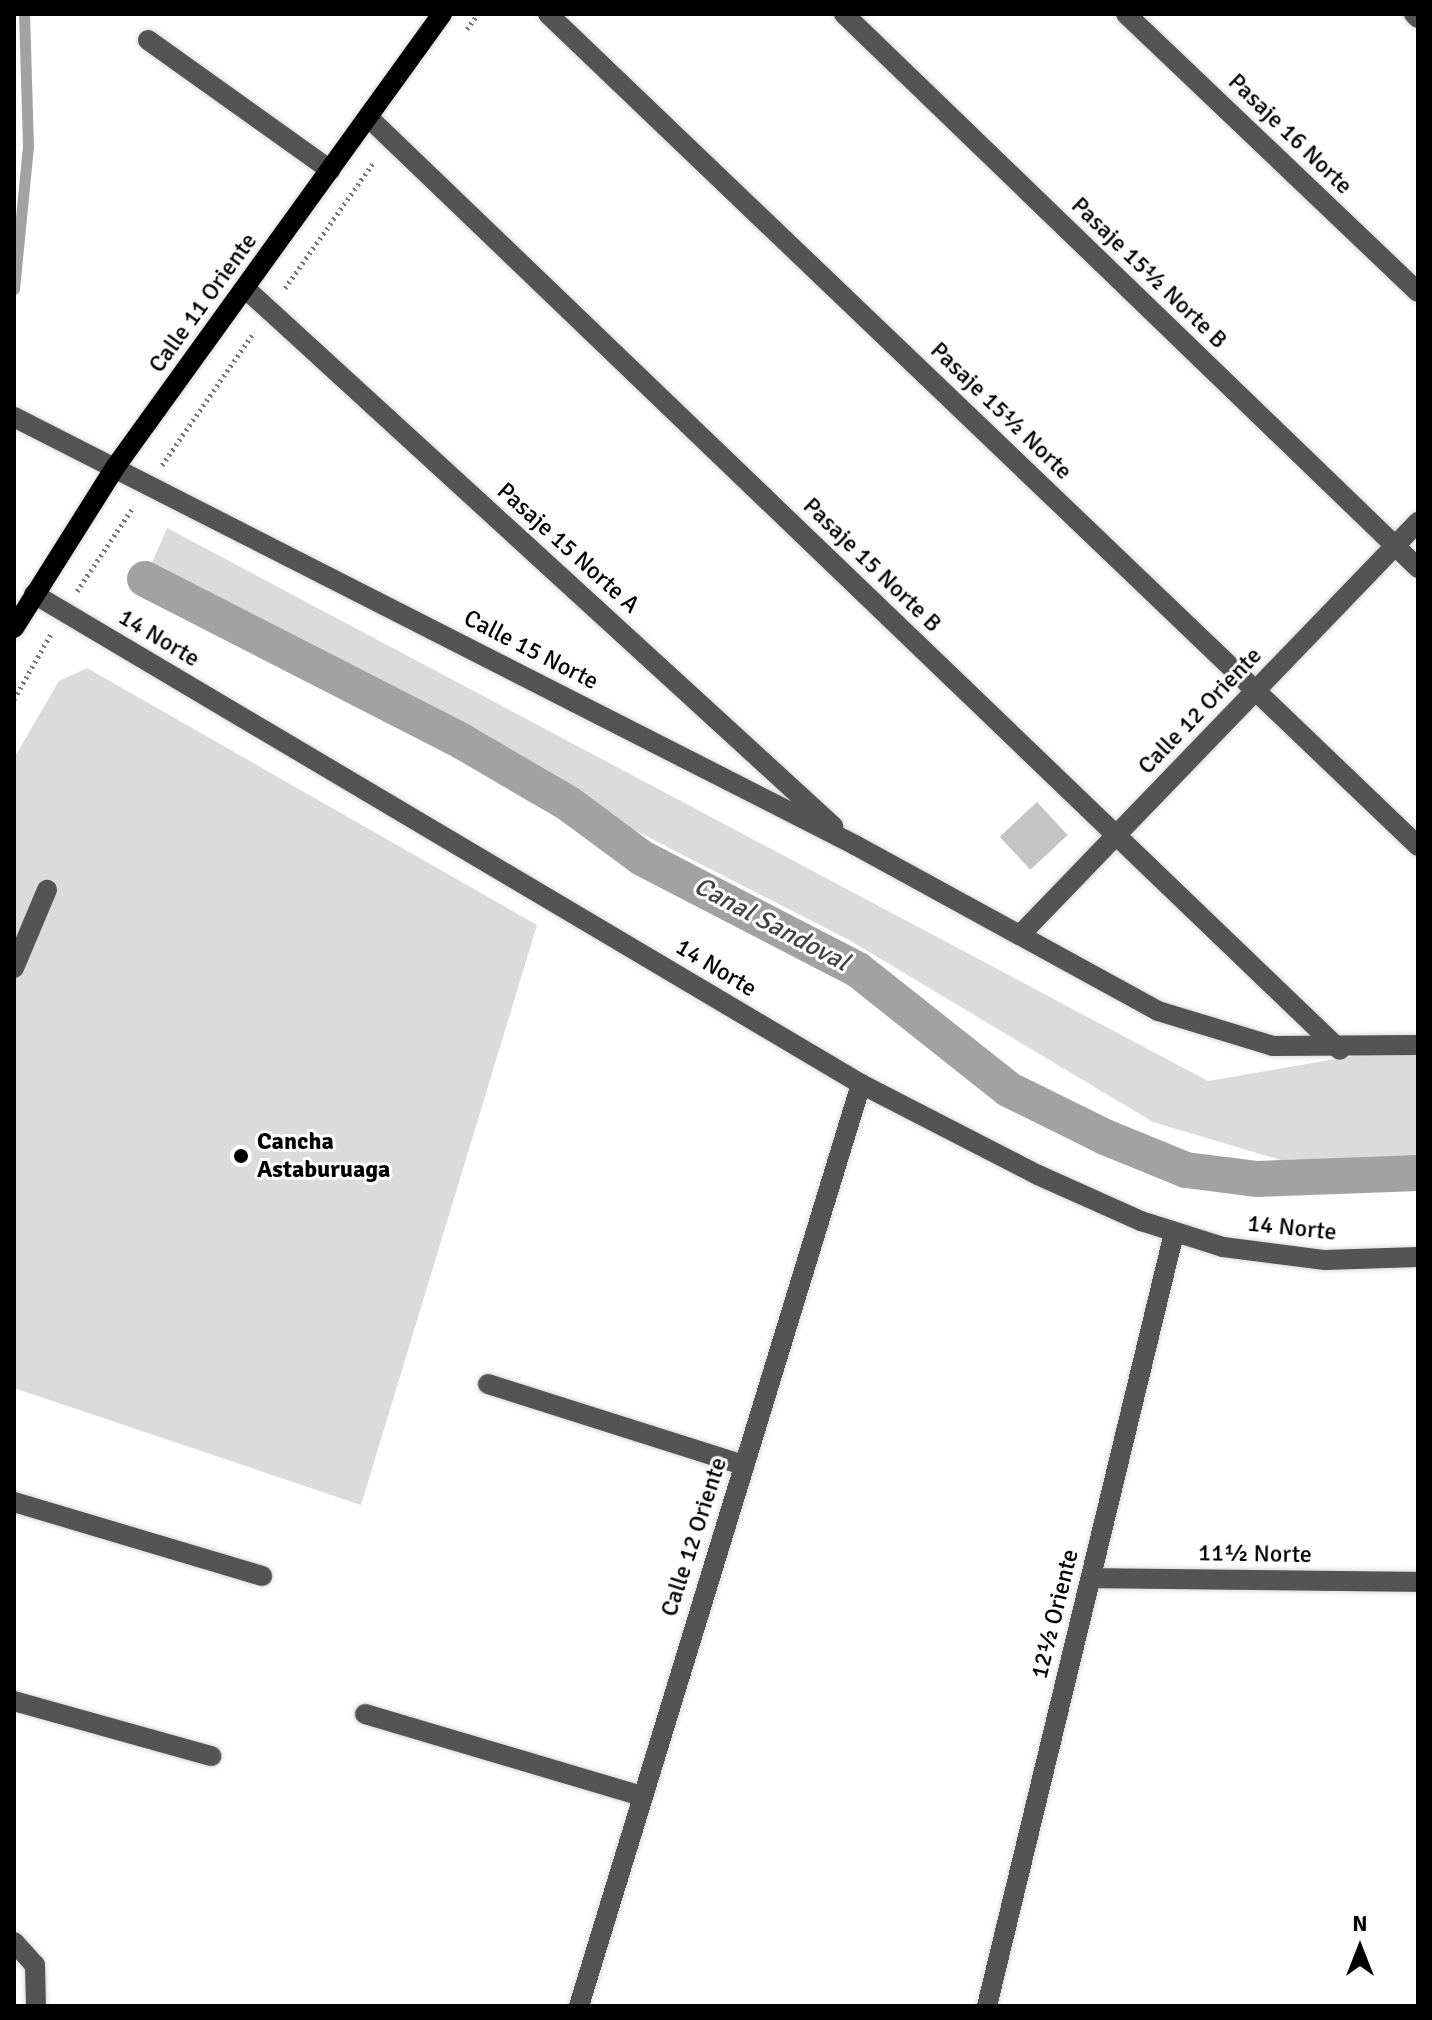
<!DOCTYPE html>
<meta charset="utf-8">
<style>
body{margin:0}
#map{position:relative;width:1432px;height:2020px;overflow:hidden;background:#fff;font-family:Signika,sans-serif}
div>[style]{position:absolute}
.green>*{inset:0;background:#dbdbdb}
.stream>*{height:11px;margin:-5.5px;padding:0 5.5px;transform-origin:5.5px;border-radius:5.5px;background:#a2a2a2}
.canal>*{height:36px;margin:-18px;padding:0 18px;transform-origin:18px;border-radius:18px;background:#a2a2a2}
.building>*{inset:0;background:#c4c4c4;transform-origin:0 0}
.path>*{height:5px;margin-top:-2.5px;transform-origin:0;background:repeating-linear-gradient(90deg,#767676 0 2px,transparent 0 6px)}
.roads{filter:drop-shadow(0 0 2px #dbdbdb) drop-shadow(0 0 2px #dbdbdb)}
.minor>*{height:20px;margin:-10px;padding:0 10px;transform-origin:10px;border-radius:10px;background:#545454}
.major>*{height:20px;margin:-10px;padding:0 10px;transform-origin:10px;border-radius:10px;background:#000}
.dots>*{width:22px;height:22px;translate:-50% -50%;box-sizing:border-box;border:4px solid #fff;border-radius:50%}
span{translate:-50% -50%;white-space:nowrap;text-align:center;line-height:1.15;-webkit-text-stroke:6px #fff;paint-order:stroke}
.street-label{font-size:24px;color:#000}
.poi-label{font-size:24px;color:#000;font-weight:700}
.left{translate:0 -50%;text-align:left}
.water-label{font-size:26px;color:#434343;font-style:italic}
.frame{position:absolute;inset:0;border:16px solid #000;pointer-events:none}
.north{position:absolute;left:1320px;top:1908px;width:80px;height:80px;-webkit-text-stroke:6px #fff;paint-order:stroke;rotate:0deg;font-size:22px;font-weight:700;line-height:32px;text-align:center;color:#000}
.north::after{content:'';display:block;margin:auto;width:28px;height:36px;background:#000;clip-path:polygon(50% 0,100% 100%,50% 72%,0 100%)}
</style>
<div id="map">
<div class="green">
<i style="clip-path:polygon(167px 528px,1208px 1081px,1418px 1045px,1418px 1167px,1348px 1180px,1153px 1122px,849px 940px,145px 579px)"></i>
<i style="clip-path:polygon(87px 668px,537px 925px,361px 1505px,14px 1388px,14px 758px,59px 681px)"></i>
</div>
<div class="stream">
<i style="left:14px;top:289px;width:143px;rotate:-84.4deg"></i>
<i style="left:28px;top:147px;width:133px;rotate:-91.7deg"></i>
</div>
<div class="canal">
<i style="left:145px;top:579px;width:357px;rotate:27.1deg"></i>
<i style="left:463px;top:742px;width:123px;rotate:30.3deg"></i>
<i style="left:569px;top:804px;width:91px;rotate:36.5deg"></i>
<i style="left:642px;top:858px;width:243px;rotate:27.4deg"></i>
<i style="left:858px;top:970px;width:191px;rotate:38.4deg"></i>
<i style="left:1008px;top:1089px;width:108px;rotate:26.3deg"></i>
<i style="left:1105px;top:1137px;width:87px;rotate:22.2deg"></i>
<i style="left:1186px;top:1170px;width:72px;rotate:7.2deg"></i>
<i style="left:1257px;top:1179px;width:161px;rotate:-2.1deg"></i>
</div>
<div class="building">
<i style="left:1037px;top:802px;width:45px;height:51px;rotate:47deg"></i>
</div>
<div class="path">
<i style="left:467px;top:29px;width:19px;rotate:-54deg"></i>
<i style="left:285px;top:288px;width:154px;rotate:-54.8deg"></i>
<i style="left:162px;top:465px;width:162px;rotate:-55.3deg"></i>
<i style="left:77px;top:591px;width:102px;rotate:-56.2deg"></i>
<i style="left:14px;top:699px;width:75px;rotate:-60.4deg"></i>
</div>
<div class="roads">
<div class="minor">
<i style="left:548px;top:14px;width:1204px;rotate:43.72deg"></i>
<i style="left:844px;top:14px;width:798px;rotate:43.98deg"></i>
<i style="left:1126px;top:14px;width:403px;rotate:43.6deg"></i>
<i style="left:1414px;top:14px;width:6px;rotate:45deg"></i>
<i style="left:148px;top:40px;width:224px;rotate:35.5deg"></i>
<i style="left:368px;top:117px;width:1347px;rotate:43.83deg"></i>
<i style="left:246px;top:289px;width:796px;rotate:42.45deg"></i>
<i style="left:14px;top:417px;width:944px;rotate:26.97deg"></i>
<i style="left:855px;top:845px;width:345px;rotate:28.7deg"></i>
<i style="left:1158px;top:1011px;width:120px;rotate:16.9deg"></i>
<i style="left:1273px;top:1046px;width:145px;rotate:-0.4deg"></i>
<i style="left:34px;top:594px;width:961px;rotate:30.65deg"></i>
<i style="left:861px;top:1084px;width:199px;rotate:27.2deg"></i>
<i style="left:1038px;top:1175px;width:113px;rotate:24.1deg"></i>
<i style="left:1141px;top:1221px;width:86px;rotate:17.6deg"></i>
<i style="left:1223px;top:1247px;width:103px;rotate:7.3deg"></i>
<i style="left:1325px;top:1260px;width:93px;rotate:-1.8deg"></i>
<i style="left:1020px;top:935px;width:574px;rotate:-46.06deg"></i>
<i style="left:14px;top:968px;width:85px;rotate:-67.1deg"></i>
<i style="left:488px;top:1384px;width:269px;rotate:17.6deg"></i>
<i style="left:14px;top:1502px;width:259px;rotate:16.6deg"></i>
<i style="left:1091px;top:1578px;width:327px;rotate:0.7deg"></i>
<i style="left:14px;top:1701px;width:205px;rotate:15.6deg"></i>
<i style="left:365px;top:1714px;width:286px;rotate:16.5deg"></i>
<i style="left:14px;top:1942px;width:31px;rotate:48deg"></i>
<i style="left:35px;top:1965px;width:41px;rotate:88.6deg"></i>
<i style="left:579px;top:2006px;width:964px;rotate:-72.99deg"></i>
<i style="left:987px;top:2006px;width:795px;rotate:-76.4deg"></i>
</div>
<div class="major">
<i style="left:14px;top:628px;width:191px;rotate:-57.8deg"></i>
<i style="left:116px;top:466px;width:557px;rotate:-54.2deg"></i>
</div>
</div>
<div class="dots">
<i style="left:241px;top:1156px;background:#000"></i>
</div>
<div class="street-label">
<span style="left:1290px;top:134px;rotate:44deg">Pasaje 16 Norte</span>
<span style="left:1149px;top:273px;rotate:44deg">Pasaje 15½ Norte B</span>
<span style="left:203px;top:303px;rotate:-54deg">Calle 11 Oriente</span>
<span style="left:1001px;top:411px;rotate:44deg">Pasaje 15½ Norte</span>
<span style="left:568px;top:548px;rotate:42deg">Pasaje 15 Norte A</span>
<span style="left:872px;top:565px;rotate:44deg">Pasaje 15 Norte B</span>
<span style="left:159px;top:638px;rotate:31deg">14 Norte</span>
<span style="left:531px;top:650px;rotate:27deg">Calle 15 Norte</span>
<span style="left:1200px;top:711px;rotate:-46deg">Calle 12 Oriente</span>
<span style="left:716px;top:968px;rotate:31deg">14 Norte</span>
<span style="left:1292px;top:1228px;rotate:6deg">14 Norte</span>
<span style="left:694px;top:1537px;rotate:-72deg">Calle 12 Oriente</span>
<span style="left:1255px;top:1554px;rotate:1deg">11½ Norte</span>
<span style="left:1055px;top:1614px;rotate:-76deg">12½ Oriente</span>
</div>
<div class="poi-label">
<span class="left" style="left:257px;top:1156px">Cancha<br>Astaburuaga</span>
</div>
<div class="water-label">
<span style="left:771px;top:925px;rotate:28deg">Canal Sandoval</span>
</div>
<div class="frame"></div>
<div class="north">N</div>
</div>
